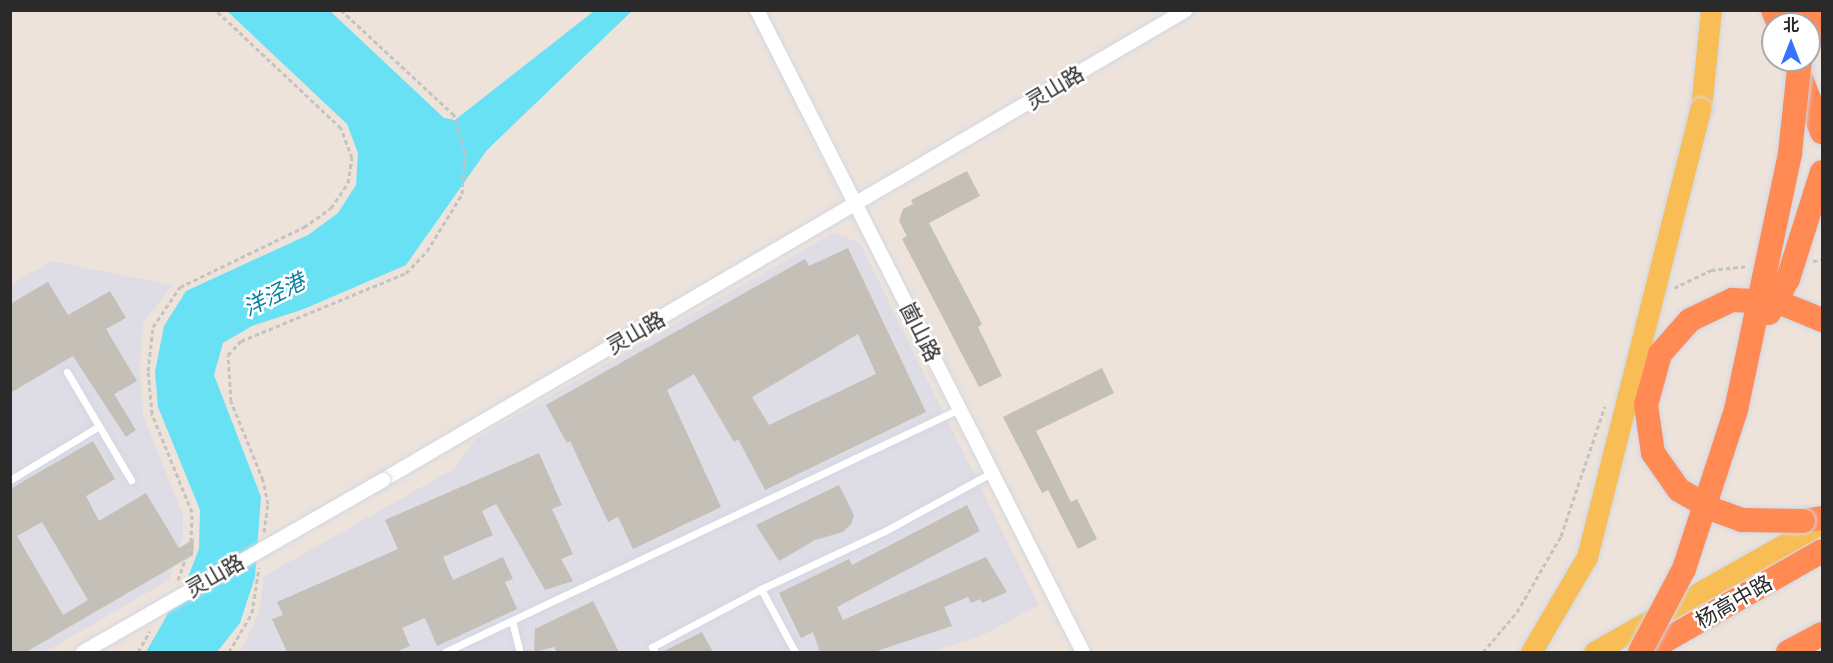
<!DOCTYPE html>
<meta charset="utf-8">
<style>
body{margin:0}
#map{position:relative;width:1833px;height:663px;overflow:hidden;background:#ede3db;font-family:Roboto,"Noto Sans SC",sans-serif}
div>[style]{position:absolute}
.industrial>*{inset:0;background:#dedce5}
.water>*{inset:0;background:#68e1f5}
.building>*{inset:0;background:#c4bfb7}
.path>*{height:3px;margin-top:-1.5px;transform-origin:0;background:repeating-linear-gradient(90deg,#c3c3c3 0 4.5px,transparent 0 7.5px)}
.roads{filter:drop-shadow(0 0 2px #d1d7e4) drop-shadow(0 0 2px #d1d7e4)}
.lane>*{height:7px;margin:-3.5px;padding:0 3.5px;transform-origin:3.5px;border-radius:3.5px;background:#fff}
.street>*{height:14px;margin:-7px;padding:0 7px;transform-origin:7px;border-radius:7px;background:#fff}
.primary>*{height:21px;margin:-10.5px;padding:0 10.5px;transform-origin:10.5px;border-radius:10.5px;background:#f8be55}
.highway>*{height:24px;margin:-12px;padding:0 12px;transform-origin:12px;border-radius:12px;background:#ff8a54}
.bridges{filter:drop-shadow(0 0 2px #d1d7e4) drop-shadow(0 0 2px #d1d7e4)}
.street-bridge>*{height:14px;margin:-7px;padding:0 7px;transform-origin:7px;border-radius:7px;background:#fff}
.primary-bridge>*{height:21px;margin:-10.5px;padding:0 10.5px;transform-origin:10.5px;border-radius:10.5px;background:#f8be55}
.highway-bridge>*{height:24px;margin:-12px;padding:0 12px;transform-origin:12px;border-radius:12px;background:#ff8a54}
span{translate:-50% -50%;white-space:nowrap;text-align:center;line-height:1.15;-webkit-text-stroke:5px #fff;paint-order:stroke}
.street-label{font-size:21px;color:#2a2a2a}
.water-label{font-size:22px;color:#0680a2;font-style:italic}
.frame{position:absolute;inset:0;border:12px solid #2a2a2a;pointer-events:none}
.north{position:absolute;left:1761px;top:12px;width:60px;height:60px;box-sizing:border-box;background:#fff;border:2px solid #aaa;border-radius:50%;rotate:0deg;font-size:16px;font-weight:700;line-height:24px;text-align:center;color:#2a2a2a}
.north::after{content:'';display:block;margin:auto;width:21px;height:27px;background:#3674ff;clip-path:polygon(50% 0,100% 100%,50% 72%,0 100%)}
</style>
<div id="map">
<div class="industrial">
<i style="clip-path:polygon(833px 233px,859px 242px,1039px 605px,981px 636px,930px 652px,240px 652px,259px 613px,264px 576px,452px 470px,476px 439px)"></i>
<i style="clip-path:polygon(51px 261px,172px 285px,143px 324px,140px 368px,143px 415px,183px 515px,183px 537px,169px 580px,45px 652px,11px 652px,10px 285px)"></i>
</div>
<div class="water">
<i style="clip-path:polygon(227px 11px,330px 11px,444px 118px,455px 120px,594px 11px,632px 11px,487px 150px,406px 265px,304px 309px,252px 326px,223px 343px,214px 375px,261px 497px,255px 577px,240px 623px,217px 652px,146px 652px,186px 582px,199px 549px,200px 510px,158px 407px,155px 372px,164px 326px,186px 291px,308px 235px,338px 213px,356px 185px,358px 153px,347px 124px)"></i>
</div>
<div class="building">
<i style="clip-path:polygon(967px 171px,980px 196px,929px 223px,982px 324px,978px 327px,1002px 376px,979px 387px,902px 239px,907px 236px,899px 221px,903px 209px,913px 204px,911px 200px)"></i>
<i style="clip-path:polygon(evenodd,848px 248px,926px 412px,765px 490px,738px 439px,734px 442px,694px 374px,667px 390px,721px 507px,633px 549px,618px 517px,608px 522px,570px 441px,567px 443px,546px 405px,805px 259px,809px 266px,848px 248px,858px 334px,876px 374px,769px 425px,752px 397px,858px 334px)"></i>
<i style="clip-path:polygon(48px 282px,68px 315px,110px 291px,126px 318px,106px 329px,137px 381px,114px 394px,136px 430px,126px 437px,73px 356px,10px 393px,10px 304px)"></i>
<i style="clip-path:polygon(1102px 368px,1114px 393px,1036px 431px,1071px 502px,1077px 499px,1097px 539px,1078px 549px,1048px 490px,1042px 493px,1003px 417px)"></i>
<i style="clip-path:polygon(evenodd,93px 441px,115px 479px,86px 496px,99px 521px,146px 493px,179px 548px,194px 539px,193px 555px,26px 652px,10px 652px,10px 489px,93px 441px,42px 522px,88px 600px,63px 615px,17px 536px,42px 522px)"></i>
<i style="clip-path:polygon(539px 453px,562px 505px,552px 509px,573px 554px,561px 559px,573px 581px,545px 590px,496px 504px,482px 511px,493px 535px,443px 557px,453px 580px,503px 557px,513px 579px,505px 582px,517px 609px,437px 646px,425px 618px,402px 628px,410px 646px,396px 652px,287px 652px,272px 619px,283px 615px,277px 602px,398px 549px,385px 520px)"></i>
<i style="clip-path:polygon(839px 485px,854px 515px,851px 524px,843px 532px,815px 540px,779px 561px,756px 525px)"></i>
<i style="clip-path:polygon(967px 505px,980px 531px,837px 607px,843px 620px,986px 557px,1007px 592px,982px 603px,980px 599px,971px 603px,968px 597px,944px 607px,952px 626px,874px 652px,820px 652px,813px 632px,801px 638px,779px 593px,849px 559px,852px 565px)"></i>
<i style="clip-path:polygon(593px 601px,619px 652px,557px 652px,554px 647px,534px 652px,535px 629px)"></i>
<i style="clip-path:polygon(702px 632px,713px 652px,662px 652px)"></i>
</div>
<div class="path">
<i style="left:1813px;top:261px;width:9px;rotate:-6deg"></i>
<i style="left:1674px;top:288px;width:41px;rotate:-25.9deg"></i>
<i style="left:1711px;top:270px;width:36px;rotate:-6deg"></i>
<i style="left:264px;top:532px;width:28px;rotate:-82deg"></i>
<i style="left:268px;top:504px;width:25px;rotate:-102deg"></i>
<i style="left:263px;top:480px;width:85px;rotate:-112.1deg"></i>
<i style="left:231px;top:401px;width:46px;rotate:-93.7deg"></i>
<i style="left:228px;top:355px;width:19px;rotate:-47deg"></i>
<i style="left:241px;top:341px;width:178px;rotate:-22.4deg"></i>
<i style="left:406px;top:273px;width:30px;rotate:-46deg"></i>
<i style="left:427px;top:251px;width:67px;rotate:-58.4deg"></i>
<i style="left:462px;top:194px;width:41px;rotate:-85.8deg"></i>
<i style="left:465px;top:153px;width:40px;rotate:-106deg"></i>
<i style="left:454px;top:115px;width:154px;rotate:-137.1deg"></i>
<i style="left:178px;top:580px;width:40px;rotate:-71.1deg"></i>
<i style="left:191px;top:542px;width:30px;rotate:-88deg"></i>
<i style="left:192px;top:512px;width:106px;rotate:-112.2deg"></i>
<i style="left:152px;top:414px;width:43px;rotate:-95.3deg"></i>
<i style="left:148px;top:371px;width:44px;rotate:-83.5deg"></i>
<i style="left:153px;top:327px;width:48px;rotate:-56deg"></i>
<i style="left:180px;top:287px;width:138px;rotate:-25.8deg"></i>
<i style="left:304px;top:227px;width:33px;rotate:-35deg"></i>
<i style="left:331px;top:208px;width:30px;rotate:-56deg"></i>
<i style="left:348px;top:183px;width:25px;rotate:-81deg"></i>
<i style="left:352px;top:158px;width:32px;rotate:-110deg"></i>
<i style="left:341px;top:128px;width:172px;rotate:-136.7deg"></i>
<i style="left:138px;top:652px;width:24px;rotate:-60deg"></i>
<i style="left:229px;top:652px;width:45px;rotate:-59.5deg"></i>
<i style="left:252px;top:613px;width:46px;rotate:-81.2deg"></i>
<i style="left:1483px;top:652px;width:52px;rotate:-49.6deg"></i>
<i style="left:1517px;top:612px;width:88px;rotate:-59.9deg"></i>
<i style="left:1561px;top:536px;width:137px;rotate:-71.3deg"></i>
</div>
<div class="roads">
<div class="lane">
<i style="left:99px;top:426px;width:63px;rotate:59.3deg"></i>
<i style="left:10px;top:480px;width:104px;rotate:-31.2deg"></i>
<i style="left:99px;top:426px;width:63px;rotate:-120.7deg"></i>
<i style="left:761px;top:589px;width:72px;rotate:61.6deg"></i>
<i style="left:512px;top:621px;width:32px;rotate:76deg"></i>
<i style="left:445px;top:652px;width:569px;rotate:-25.3deg"></i>
<i style="left:655px;top:652px;width:6px;rotate:-121deg"></i>
<i style="left:652px;top:647px;width:123px;rotate:-28deg"></i>
<i style="left:761px;top:589px;width:137px;rotate:-25.1deg"></i>
<i style="left:885px;top:531px;width:121px;rotate:-28.7deg"></i>
</div>
<div class="street">
<i style="left:757px;top:10px;width:720px;rotate:63.08deg"></i>
<i style="left:383px;top:480px;width:930px;rotate:-30.34deg"></i>
</div>
<div class="primary">
<i style="left:1701px;top:108px;width:99px;rotate:-84.2deg"></i>
<i style="left:1594px;top:652px;width:262px;rotate:-29.5deg"></i>
</div>
<div class="highway">
<i style="left:1773px;top:10px;width:15px;rotate:67deg"></i>
<i style="left:1804px;top:10px;width:30px;rotate:53deg"></i>
<i style="left:1797px;top:68px;width:69px;rotate:68.7deg"></i>
<i style="left:1803px;top:521px;width:19px;rotate:-9deg"></i>
<i style="left:1645px;top:652px;width:204px;rotate:-29.7deg"></i>
<i style="left:1788px;top:652px;width:38px;rotate:-28deg"></i>
</div>
</div>
<div class="bridges">
<div class="street-bridge">
<i style="left:83px;top:652px;width:346px;rotate:-29.8deg"></i>
</div>
<div class="primary-bridge">
<i style="left:1531px;top:652px;width:110px;rotate:-59.5deg"></i>
<i style="left:1587px;top:557px;width:463px;rotate:-75.8deg"></i>
</div>
<div class="highway-bridge">
<i style="left:1769px;top:313px;width:39px;rotate:-61deg"></i>
<i style="left:1788px;top:279px;width:112px;rotate:-72.4deg"></i>
<i style="left:1803px;top:521px;width:61px;rotate:-179.1deg"></i>
<i style="left:1742px;top:520px;width:32px;rotate:-160deg"></i>
<i style="left:1712px;top:509px;width:38px;rotate:-150deg"></i>
<i style="left:1679px;top:490px;width:45px;rotate:-125.1deg"></i>
<i style="left:1653px;top:453px;width:49px;rotate:-98.3deg"></i>
<i style="left:1646px;top:405px;width:53px;rotate:-74.6deg"></i>
<i style="left:1660px;top:354px;width:45px;rotate:-48.6deg"></i>
<i style="left:1690px;top:320px;width:47px;rotate:-25.5deg"></i>
<i style="left:1732px;top:300px;width:46px;rotate:2.5deg"></i>
<i style="left:1778px;top:302px;width:48px;rotate:22.2deg"></i>
<i style="left:1640px;top:652px;width:94px;rotate:-62.1deg"></i>
<i style="left:1684px;top:569px;width:167px;rotate:-71.9deg"></i>
<i style="left:1736px;top:410px;width:263px;rotate:-78.1deg"></i>
<i style="left:1790px;top:153px;width:94px;rotate:-83.9deg"></i>
</div>
</div>
<div class="street-label">
<span style="left:1055px;top:88px;rotate:-31deg">灵山路</span>
<span style="left:920px;top:332px;rotate:63deg">崮山路</span>
<span style="left:636px;top:333px;rotate:-30deg">灵山路</span>
<span style="left:215px;top:576px;rotate:-30deg">灵山路</span>
<span style="left:1734px;top:602px;rotate:-30deg">杨高中路</span>
</div>
<div class="water-label">
<span style="left:274px;top:295px;rotate:-27deg">洋泾港</span>
</div>
<div class="frame"></div>
<div class="north">北</div>
</div>
